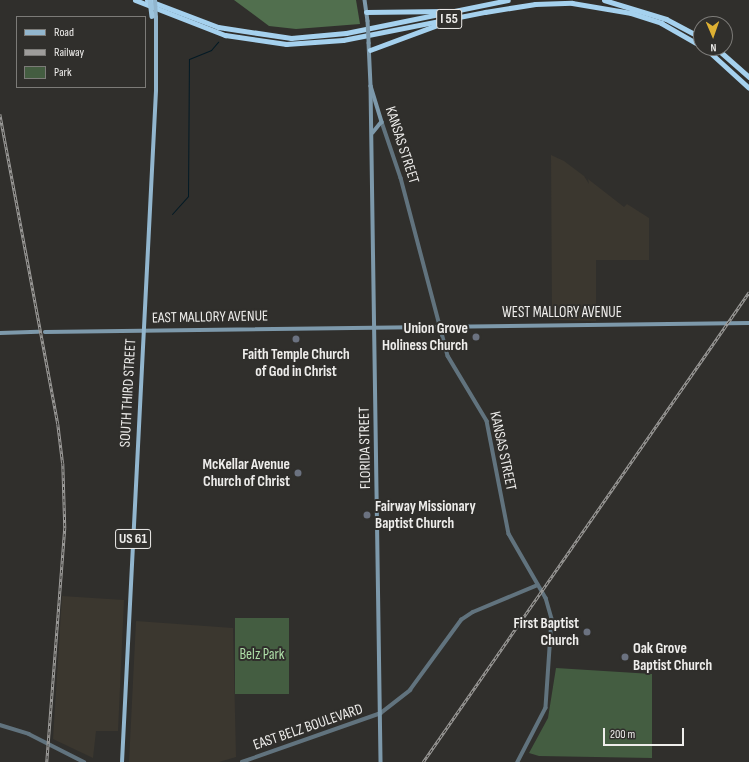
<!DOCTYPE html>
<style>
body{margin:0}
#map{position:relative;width:749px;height:762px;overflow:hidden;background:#302f2c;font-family:"Sofia Sans Condensed",sans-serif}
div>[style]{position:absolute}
.built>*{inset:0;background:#3b372f}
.green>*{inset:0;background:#445d41;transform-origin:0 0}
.forest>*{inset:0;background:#516f4e}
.stream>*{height:1px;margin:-0.5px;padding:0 0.5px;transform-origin:0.5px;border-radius:0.5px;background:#031a25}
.tertiary>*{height:3.5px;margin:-1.75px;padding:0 1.75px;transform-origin:1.75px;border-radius:1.75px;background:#61737e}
.secondary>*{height:3.5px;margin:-1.75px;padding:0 1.75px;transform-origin:1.75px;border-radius:1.75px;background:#7d99ab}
.primary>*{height:4px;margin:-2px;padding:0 2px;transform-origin:2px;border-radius:2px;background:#92b6ce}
.motorway>*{height:5px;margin:-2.5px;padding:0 2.5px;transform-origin:2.5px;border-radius:2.5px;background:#a5d1ee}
.rail>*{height:2.5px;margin-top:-1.25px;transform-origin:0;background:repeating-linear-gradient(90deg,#302f2c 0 3px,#9e9d9b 0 6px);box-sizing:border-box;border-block:1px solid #9e9d9b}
.secondary-bridge>*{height:3.5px;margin:-1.75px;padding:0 1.75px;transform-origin:1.75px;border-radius:1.75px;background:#7d99ab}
.primary-bridge>*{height:4px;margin:-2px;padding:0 2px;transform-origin:2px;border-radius:2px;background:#92b6ce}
.trunk-bridge>*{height:4.5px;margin:-2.25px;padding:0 2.25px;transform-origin:2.25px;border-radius:2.25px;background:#9cc4de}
.dots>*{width:11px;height:11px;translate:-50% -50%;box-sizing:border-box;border:2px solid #302f2c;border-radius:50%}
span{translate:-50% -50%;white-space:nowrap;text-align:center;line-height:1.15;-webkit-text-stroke:4px #302f2c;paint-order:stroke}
.shield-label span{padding:1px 3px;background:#302f2c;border:1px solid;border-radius:3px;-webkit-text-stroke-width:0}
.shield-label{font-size:14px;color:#eeedeb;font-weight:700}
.street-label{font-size:15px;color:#eeedeb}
.poi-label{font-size:15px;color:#eeedeb;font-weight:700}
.right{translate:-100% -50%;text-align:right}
.left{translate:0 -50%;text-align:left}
.park-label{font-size:15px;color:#aedfa8}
.legend{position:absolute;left:16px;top:16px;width:130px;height:72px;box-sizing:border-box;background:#302f2c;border:1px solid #7c7b78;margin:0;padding:5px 7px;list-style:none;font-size:12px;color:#eeedeb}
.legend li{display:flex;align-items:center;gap:8px;height:20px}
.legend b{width:20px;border:1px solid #7c7b78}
.north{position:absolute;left:693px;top:16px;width:40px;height:40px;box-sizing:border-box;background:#302f2c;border:1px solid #7c7b78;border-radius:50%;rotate:178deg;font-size:11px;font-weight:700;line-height:16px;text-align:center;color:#eeedeb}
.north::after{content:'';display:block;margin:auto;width:14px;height:18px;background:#deb133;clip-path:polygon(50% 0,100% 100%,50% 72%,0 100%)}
.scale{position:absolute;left:603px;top:728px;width:81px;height:18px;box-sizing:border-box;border:2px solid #eeedeb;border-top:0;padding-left:5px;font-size:12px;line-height:14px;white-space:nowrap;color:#eeedeb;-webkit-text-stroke:3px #302f2c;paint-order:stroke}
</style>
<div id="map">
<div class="built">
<i style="clip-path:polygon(551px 155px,564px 161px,584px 176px,589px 184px,588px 179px,624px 207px,627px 204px,649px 218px,649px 260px,596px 260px,596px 321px,554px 320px,552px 318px)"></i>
<i style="clip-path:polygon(62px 596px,124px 600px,118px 731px,96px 731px,93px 758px,53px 739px)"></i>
<i style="clip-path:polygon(136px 621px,233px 628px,236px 757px,219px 762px,129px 762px)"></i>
</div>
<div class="green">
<i style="left:235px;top:618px;width:54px;height:76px"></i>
<i style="clip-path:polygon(556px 668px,652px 674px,652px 758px,539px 756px,529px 753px,548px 718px)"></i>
</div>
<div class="forest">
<i style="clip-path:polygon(234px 0,356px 0,360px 24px,296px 29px,269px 26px)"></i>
</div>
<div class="stream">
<i style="left:172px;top:214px;width:24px;rotate:-48deg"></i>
<i style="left:188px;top:196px;width:137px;rotate:-89.6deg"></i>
<i style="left:189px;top:59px;width:24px;rotate:-22deg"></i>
<i style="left:211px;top:50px;width:11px;rotate:-49deg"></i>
</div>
<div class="tertiary">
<i style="left:382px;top:122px;width:59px;rotate:71.3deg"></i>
<i style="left:401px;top:178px;width:184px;rotate:75.2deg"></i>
<i style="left:448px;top:356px;width:76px;rotate:59deg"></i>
<i style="left:487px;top:421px;width:115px;rotate:79deg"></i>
<i style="left:509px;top:534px;width:74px;rotate:60deg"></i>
<i style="left:546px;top:598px;width:22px;rotate:74deg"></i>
<i style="left:552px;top:619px;width:89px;rotate:93.9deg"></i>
<i style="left:546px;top:708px;width:61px;rotate:117.4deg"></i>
<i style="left:0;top:725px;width:30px;rotate:17deg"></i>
<i style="left:29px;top:734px;width:62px;rotate:27deg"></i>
<i style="left:242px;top:762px;width:147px;rotate:-19.4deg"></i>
<i style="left:381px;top:713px;width:37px;rotate:-38deg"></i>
<i style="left:410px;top:690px;width:87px;rotate:-53.9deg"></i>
<i style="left:461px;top:620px;width:14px;rotate:-34deg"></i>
<i style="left:473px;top:612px;width:70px;rotate:-22.6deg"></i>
</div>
<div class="secondary">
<i style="left:365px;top:0;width:21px;rotate:82deg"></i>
<i style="left:369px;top:43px;width:43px;rotate:87.3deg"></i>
<i style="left:371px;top:86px;width:38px;rotate:73deg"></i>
<i style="left:382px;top:122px;width:14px;rotate:129deg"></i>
<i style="left:371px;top:86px;width:676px;rotate:89.15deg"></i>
<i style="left:45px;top:332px;width:704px;rotate:-0.73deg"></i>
<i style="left:0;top:333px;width:38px;rotate:-2deg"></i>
</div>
<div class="primary">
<i style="left:122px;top:762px;width:673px;rotate:-87.1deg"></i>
<i style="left:156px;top:90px;width:73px;rotate:-90deg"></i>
</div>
<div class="motorway">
<i style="left:135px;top:0;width:97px;rotate:21.3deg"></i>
<i style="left:225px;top:35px;width:62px;rotate:8.4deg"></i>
<i style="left:286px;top:44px;width:57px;rotate:-4deg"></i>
<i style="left:343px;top:40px;width:145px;rotate:-11.2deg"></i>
<i style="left:485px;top:12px;width:51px;rotate:-9.1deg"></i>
<i style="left:535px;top:4px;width:37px;rotate:-2deg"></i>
<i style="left:572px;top:3px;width:60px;rotate:9.6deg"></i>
<i style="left:631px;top:13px;width:32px;rotate:18deg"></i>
<i style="left:661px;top:23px;width:46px;rotate:29.9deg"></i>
<i style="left:147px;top:0;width:76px;rotate:20.8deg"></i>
<i style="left:218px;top:27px;width:74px;rotate:8.6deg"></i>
<i style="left:291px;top:38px;width:55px;rotate:-5.2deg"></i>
<i style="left:346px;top:33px;width:165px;rotate:-11.5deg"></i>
<i style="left:604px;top:0;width:65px;rotate:17deg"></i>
<i style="left:666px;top:19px;width:40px;rotate:28deg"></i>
<i style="left:366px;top:12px;width:80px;rotate:-0.7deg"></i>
<i style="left:705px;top:48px;width:59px;rotate:42.3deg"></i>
<i style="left:716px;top:48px;width:44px;rotate:41.3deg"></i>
<i style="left:370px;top:50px;width:75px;rotate:-20.4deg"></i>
</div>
<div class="rail">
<i style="left:0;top:114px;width:315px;rotate:79.4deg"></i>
<i style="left:58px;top:424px;width:39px;rotate:83deg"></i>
<i style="left:63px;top:463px;width:65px;rotate:88.2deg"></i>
<i style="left:65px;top:528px;width:235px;rotate:94.4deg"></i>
<i style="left:423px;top:762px;width:572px;rotate:-55.25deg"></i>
</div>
<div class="secondary-bridge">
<i style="left:368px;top:21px;width:22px;rotate:87deg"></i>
</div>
<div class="primary-bridge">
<i style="left:155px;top:0;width:17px;rotate:87deg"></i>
</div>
<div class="trunk-bridge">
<i style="left:150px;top:0;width:16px;rotate:83deg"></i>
</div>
<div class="dots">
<i style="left:476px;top:337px;background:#6b7280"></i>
<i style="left:296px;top:339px;background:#6b7280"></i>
<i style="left:298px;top:473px;background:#6b7280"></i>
<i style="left:367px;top:515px;background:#6b7280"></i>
<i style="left:587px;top:632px;background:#6b7280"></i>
<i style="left:625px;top:657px;background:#6b7280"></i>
</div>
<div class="shield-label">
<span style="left:449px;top:19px">I 55</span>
<span style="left:133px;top:539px">US 61</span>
</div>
<div class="street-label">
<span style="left:402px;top:145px;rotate:72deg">KANSAS STREET</span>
<span style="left:562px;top:313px">WEST MALLORY AVENUE</span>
<span style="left:210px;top:317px;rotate:-1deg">EAST MALLORY AVENUE</span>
<span style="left:128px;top:393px;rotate:-87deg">SOUTH THIRD STREET</span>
<span style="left:365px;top:448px;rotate:-91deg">FLORIDA STREET</span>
<span style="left:503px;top:451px;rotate:78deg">KANSAS STREET</span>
<span style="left:308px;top:727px;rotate:-19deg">EAST BELZ BOULEVARD</span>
</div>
<div class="poi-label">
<span class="right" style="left:468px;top:337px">Union Grove<br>Holiness Church</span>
<span style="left:296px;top:363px">Faith Temple Church<br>of God in Christ</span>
<span class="right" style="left:290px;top:473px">McKellar Avenue<br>Church of Christ</span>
<span class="left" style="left:375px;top:515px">Fairway Missionary<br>Baptist Church</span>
<span class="right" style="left:579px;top:632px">First Baptist<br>Church</span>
<span class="left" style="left:633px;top:657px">Oak Grove<br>Baptist Church</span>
</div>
<div class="park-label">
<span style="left:262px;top:655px">Belz Park</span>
</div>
<ul class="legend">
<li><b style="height:5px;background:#92b6ce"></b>Road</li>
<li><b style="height:5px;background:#9e9d9b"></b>Railway</li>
<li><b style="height:11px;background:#445d41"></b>Park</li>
</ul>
<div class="north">N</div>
<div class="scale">200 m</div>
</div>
